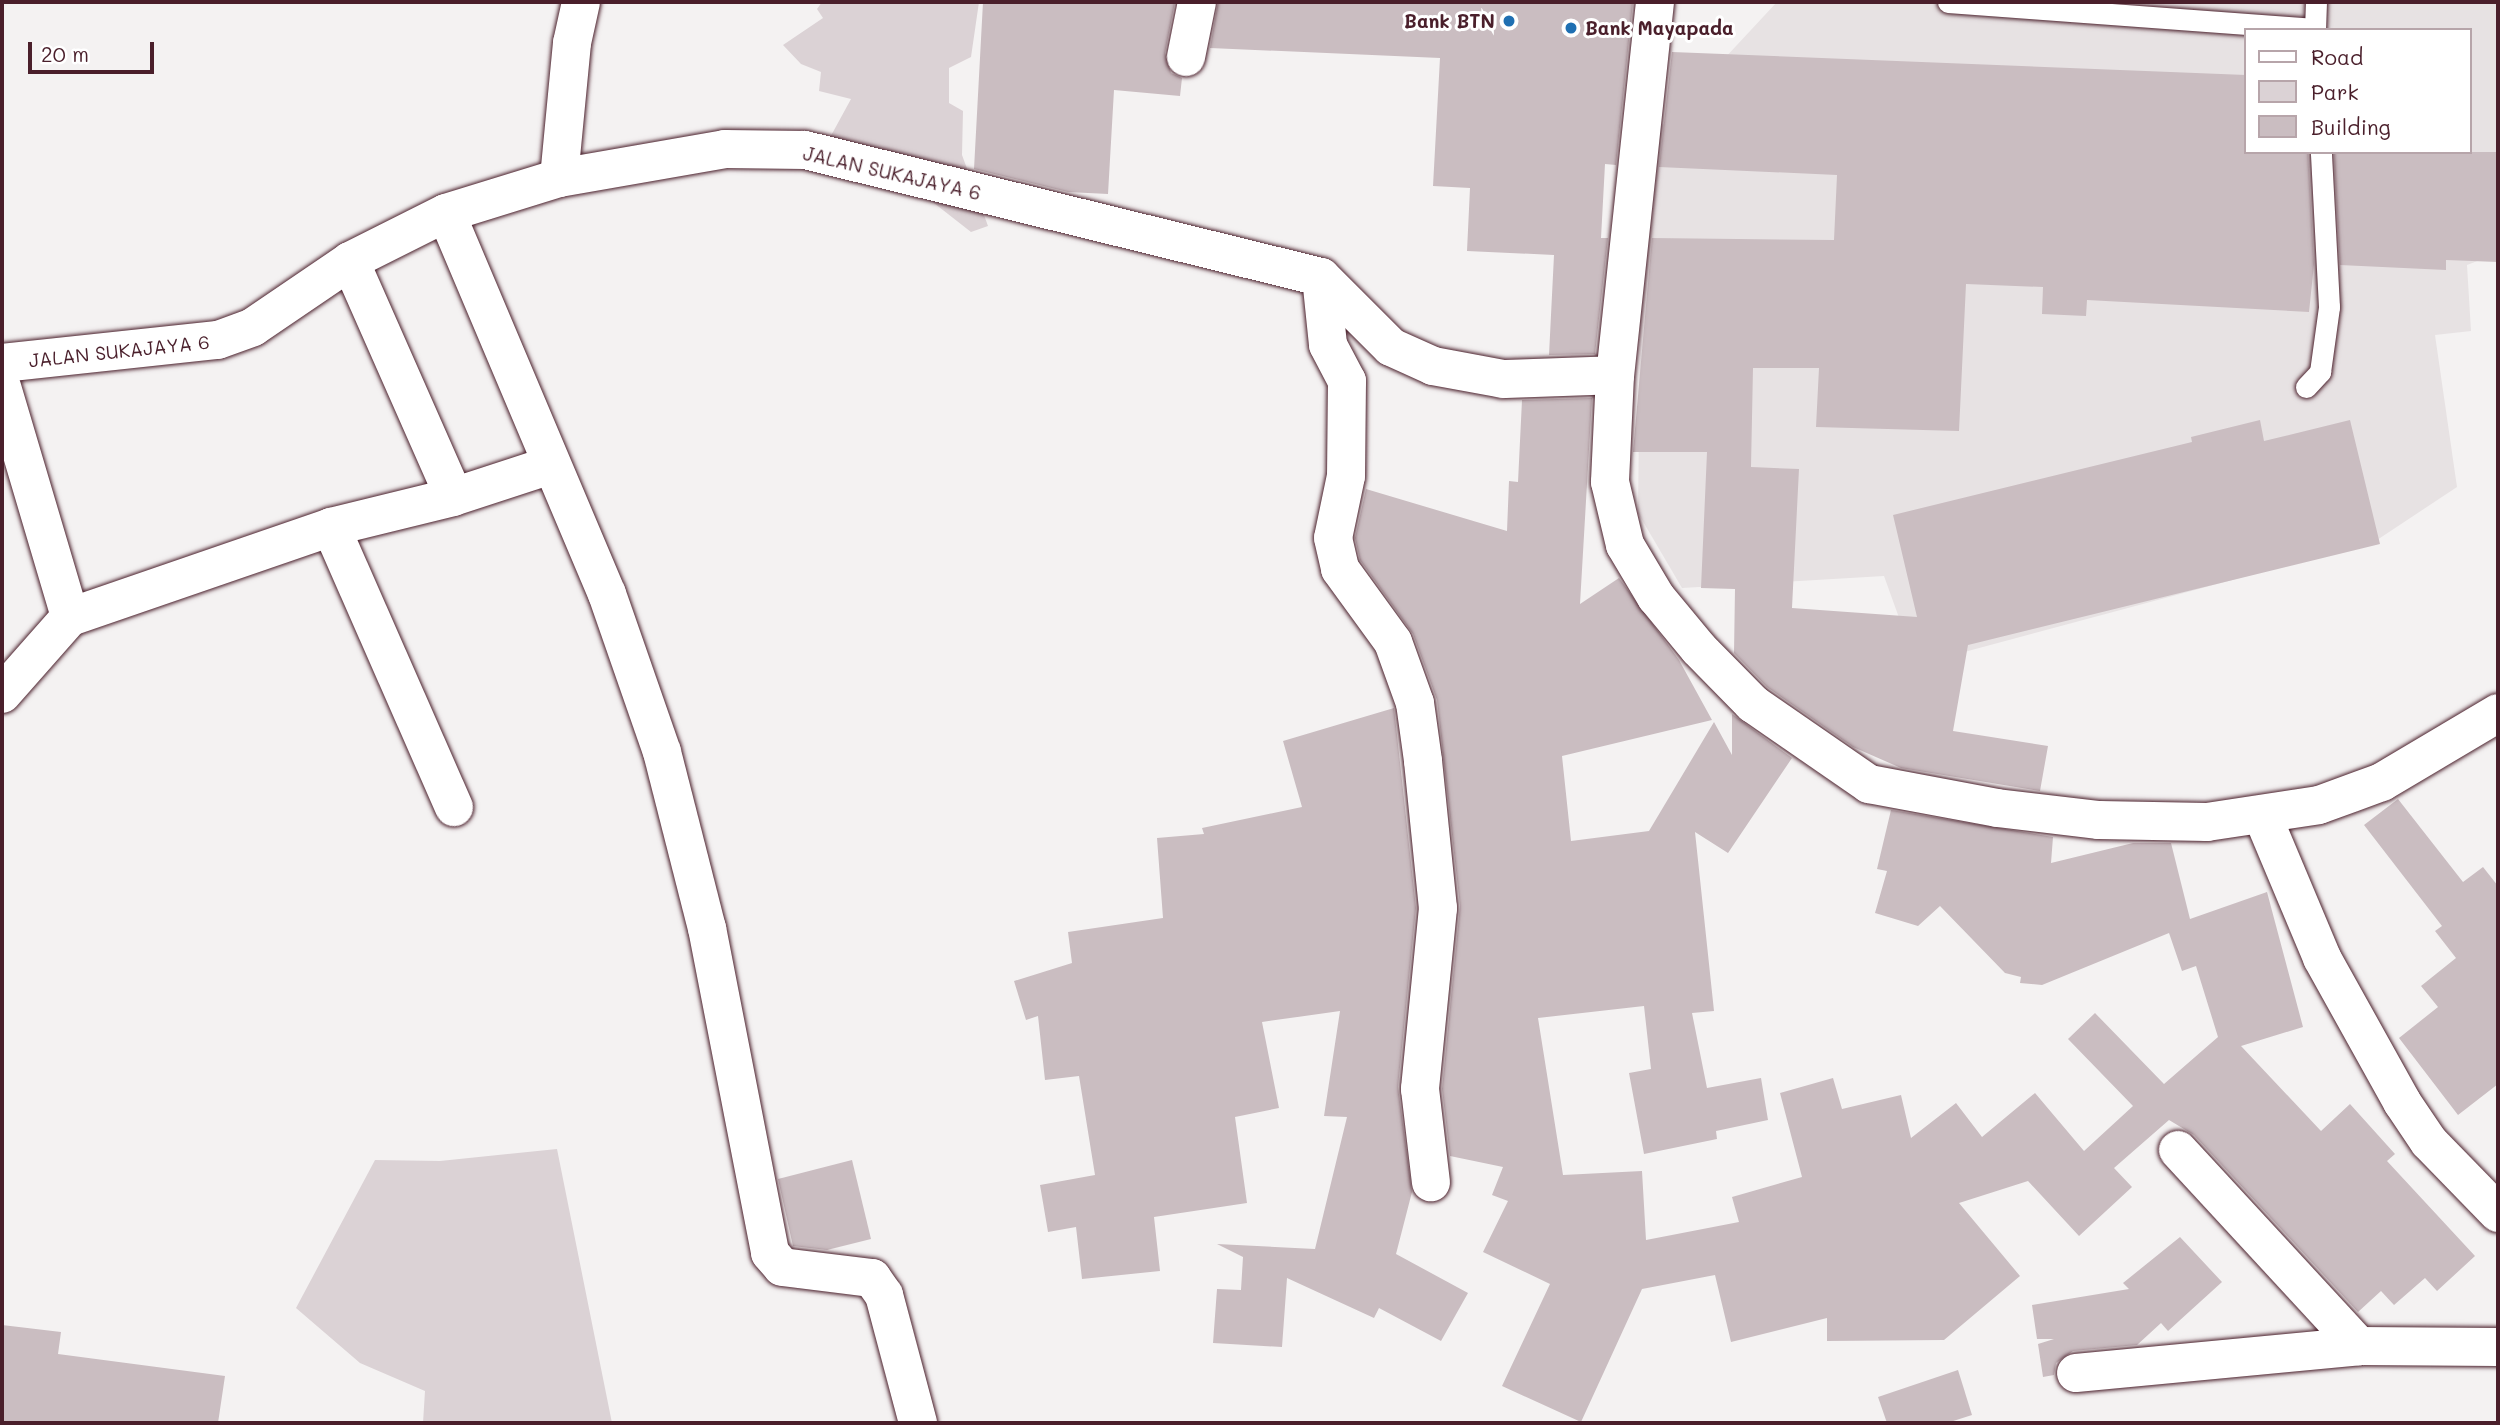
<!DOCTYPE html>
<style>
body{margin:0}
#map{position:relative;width:2500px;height:1425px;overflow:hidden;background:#f4f2f2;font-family:Mali,sans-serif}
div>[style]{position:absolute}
.built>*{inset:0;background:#e7e2e3}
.green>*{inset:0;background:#dbd2d5}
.building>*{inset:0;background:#cabdc1}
.roads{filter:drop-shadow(0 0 2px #4a1f2b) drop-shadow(0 0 2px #4a1f2b)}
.service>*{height:21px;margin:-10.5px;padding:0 10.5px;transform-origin:10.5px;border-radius:10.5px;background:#fff}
.minor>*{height:38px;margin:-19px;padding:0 19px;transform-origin:19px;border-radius:19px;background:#fff}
.dots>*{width:19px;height:19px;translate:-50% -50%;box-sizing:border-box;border:4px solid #fff;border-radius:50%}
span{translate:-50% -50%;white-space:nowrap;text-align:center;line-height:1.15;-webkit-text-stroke:6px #fff;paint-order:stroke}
.poi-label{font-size:19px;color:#4a1f2b;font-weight:700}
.right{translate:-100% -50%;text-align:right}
.left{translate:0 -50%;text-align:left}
.street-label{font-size:19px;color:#4a1f2b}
.frame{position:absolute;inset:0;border:4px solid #4a1f2b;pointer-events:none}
.legend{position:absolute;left:2244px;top:28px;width:228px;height:126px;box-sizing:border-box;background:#fff;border:2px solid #b7a5aa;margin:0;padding:9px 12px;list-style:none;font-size:21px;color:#4a1f2b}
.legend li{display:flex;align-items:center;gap:14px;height:35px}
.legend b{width:35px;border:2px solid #b7a5aa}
.scale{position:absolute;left:28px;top:42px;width:126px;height:32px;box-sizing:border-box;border:4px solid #4a1f2b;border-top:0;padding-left:9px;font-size:21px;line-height:24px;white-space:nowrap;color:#4a1f2b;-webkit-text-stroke:5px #fff;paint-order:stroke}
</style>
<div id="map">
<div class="built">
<i style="clip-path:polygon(evenodd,1777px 2px,2498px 2px,2498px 253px,2467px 265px,2471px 331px,2435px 335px,2457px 487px,2374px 542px,1916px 665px,1884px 576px,1682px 588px,1638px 513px,1642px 147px,1777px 2px,2246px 30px,2470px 30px,2470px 152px,2246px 152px,2246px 30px)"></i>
</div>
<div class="green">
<i style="clip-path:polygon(822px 2px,979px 2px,971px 57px,949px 68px,949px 103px,963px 111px,962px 155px,988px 226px,971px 232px,902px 178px,827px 143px,851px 99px,819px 91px,821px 72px,801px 64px,783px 45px,823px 18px,817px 9px)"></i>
<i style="clip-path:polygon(557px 1149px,612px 1423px,423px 1423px,425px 1391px,360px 1363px,296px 1308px,375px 1160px,440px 1161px)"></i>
</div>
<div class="building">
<i style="clip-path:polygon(983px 2px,1175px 2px,1165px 53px,1171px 73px,1182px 78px,1180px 96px,1114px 90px,1108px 194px,1068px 192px,974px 169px)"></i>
<i style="clip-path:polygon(1218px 2px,1633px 2px,1616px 165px,1605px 164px,1601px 238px,1608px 238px,1595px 354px,1549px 355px,1554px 255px,1467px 251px,1470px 188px,1433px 186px,1440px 58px,1210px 48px)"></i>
<i style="clip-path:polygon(1672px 52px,2246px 75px,2246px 152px,2308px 152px,2314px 264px,2309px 312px,2087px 300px,2086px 316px,2042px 314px,2043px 287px,1966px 284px,1959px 431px,1816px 427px,1819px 368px,1753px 368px,1751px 467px,1799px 469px,1792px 608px,1917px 617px,1893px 515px,2192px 442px,2191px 437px,2260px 420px,2264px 441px,2350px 420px,2380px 544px,1968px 645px,1953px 731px,2048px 746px,2040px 791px,1901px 768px,1853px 747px,1767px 687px,1734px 653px,1735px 589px,1701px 588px,1707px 452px,1633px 452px,1652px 238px,1834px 240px,1837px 175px,1659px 167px)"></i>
<i style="clip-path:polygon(2334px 152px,2498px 152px,2498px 262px,2446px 260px,2446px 270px,2340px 265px)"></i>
<i style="clip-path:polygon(1592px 398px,1580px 604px,1619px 578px,1679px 660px,1712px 720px,1562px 756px,1571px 841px,1649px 831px,1714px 722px,1732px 755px,1732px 714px,1792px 758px,1728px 853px,1695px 832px,1714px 1011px,1692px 1013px,1707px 1088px,1761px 1078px,1768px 1120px,1716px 1131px,1717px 1139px,1644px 1154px,1629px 1073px,1651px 1069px,1644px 1006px,1538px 1018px,1563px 1175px,1642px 1171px,1646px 1240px,1739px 1222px,1732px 1197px,1802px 1177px,1780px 1093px,1833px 1078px,1842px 1109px,1901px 1095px,1911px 1138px,1956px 1103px,1982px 1137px,2035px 1093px,2084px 1151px,2133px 1106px,2068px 1039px,2095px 1013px,2164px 1084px,2218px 1037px,2196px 966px,2182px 971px,2169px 933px,2042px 985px,2020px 983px,2021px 977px,2005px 973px,1940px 906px,1918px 926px,1875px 913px,1887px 871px,1877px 869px,1891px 810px,2053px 837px,2051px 863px,2133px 843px,2171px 843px,2190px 919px,2267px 892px,2303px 1027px,2241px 1046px,2321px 1131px,2350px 1104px,2395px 1154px,2387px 1161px,2475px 1256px,2437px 1291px,2425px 1278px,2394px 1305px,2381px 1291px,2358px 1312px,2194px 1135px,2169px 1120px,2114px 1168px,2132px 1187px,2079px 1236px,2028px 1181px,1959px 1203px,2020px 1276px,1944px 1340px,1827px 1341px,1827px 1318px,1731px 1342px,1715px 1275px,1642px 1289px,1581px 1422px,1502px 1386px,1550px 1284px,1483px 1252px,1508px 1201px,1492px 1195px,1503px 1167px,1450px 1156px,1442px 1089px,1460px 906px,1437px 700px,1413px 634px,1360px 560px,1355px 538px,1366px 489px,1507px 531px,1509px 481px,1518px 482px,1522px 400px)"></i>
<i style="clip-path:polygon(1394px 708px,1416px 908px,1398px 1087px,1412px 1192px,1396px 1254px,1468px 1293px,1441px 1341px,1379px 1308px,1374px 1318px,1287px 1278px,1282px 1347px,1213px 1343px,1217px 1289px,1241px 1290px,1243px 1257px,1217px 1244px,1315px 1249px,1347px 1117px,1324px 1116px,1340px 1011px,1262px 1022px,1279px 1108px,1235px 1117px,1247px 1203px,1154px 1217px,1160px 1271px,1082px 1279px,1076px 1227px,1048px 1232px,1040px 1185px,1095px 1175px,1079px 1076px,1045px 1080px,1038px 1016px,1026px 1020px,1014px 981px,1072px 963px,1068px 932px,1163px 918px,1157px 838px,1204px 834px,1202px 828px,1302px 807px,1283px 741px)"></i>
<i style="clip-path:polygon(2398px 799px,2463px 882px,2483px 867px,2498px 886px,2498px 1084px,2458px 1115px,2399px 1038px,2438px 1007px,2421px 986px,2456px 958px,2435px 931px,2442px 926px,2364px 825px)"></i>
<i style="clip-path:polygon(852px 1160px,871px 1239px,827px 1250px,793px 1246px,778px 1179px)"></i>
<i style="clip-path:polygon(2180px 1237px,2222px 1282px,2168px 1331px,2161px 1323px,2137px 1345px,2073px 1351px,2056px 1363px,2054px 1375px,2043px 1377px,2038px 1344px,2054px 1339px,2037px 1339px,2032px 1305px,2129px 1289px,2123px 1283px)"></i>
<i style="clip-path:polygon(2px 1325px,61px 1332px,58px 1354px,225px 1376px,218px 1423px,2px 1423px)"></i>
<i style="clip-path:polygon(1958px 1370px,1972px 1415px,1947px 1423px,1887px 1423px,1878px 1397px)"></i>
</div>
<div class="roads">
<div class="service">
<i style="left:1948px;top:2px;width:368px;rotate:4.2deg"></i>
<i style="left:2315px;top:30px;width:28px;rotate:-88deg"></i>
<i style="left:2306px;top:387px;width:21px;rotate:-47deg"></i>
<i style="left:2320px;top:372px;width:66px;rotate:-82.1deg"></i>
<i style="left:2329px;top:307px;width:155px;rotate:-93deg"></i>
</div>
<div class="minor">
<i style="left:1655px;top:2px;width:375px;rotate:96.1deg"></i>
<i style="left:1615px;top:375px;width:107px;rotate:92.7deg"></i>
<i style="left:1610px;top:482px;width:65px;rotate:76.6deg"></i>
<i style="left:1625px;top:545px;width:61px;rotate:59.2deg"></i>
<i style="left:1656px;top:597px;width:67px;rotate:50.4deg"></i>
<i style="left:1699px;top:649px;width:77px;rotate:45.5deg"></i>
<i style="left:1753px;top:704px;width:141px;rotate:34.6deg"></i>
<i style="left:1869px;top:784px;width:130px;rotate:10.6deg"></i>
<i style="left:1997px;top:808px;width:103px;rotate:6.7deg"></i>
<i style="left:2099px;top:820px;width:108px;rotate:1.1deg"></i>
<i style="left:2207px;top:822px;width:113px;rotate:-8.6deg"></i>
<i style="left:2319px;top:805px;width:67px;rotate:-20.1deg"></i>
<i style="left:2382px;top:782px;width:135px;rotate:-30.7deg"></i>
<i style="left:1186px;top:57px;width:56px;rotate:-78.7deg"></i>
<i style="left:559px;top:178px;width:136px;rotate:-84.5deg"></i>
<i style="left:572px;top:43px;width:42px;rotate:-77.6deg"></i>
<i style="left:446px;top:213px;width:414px;rotate:67.1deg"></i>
<i style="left:607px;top:594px;width:167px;rotate:70.8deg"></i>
<i style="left:662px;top:752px;width:182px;rotate:75.7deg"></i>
<i style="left:707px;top:928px;width:331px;rotate:79deg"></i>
<i style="left:770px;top:1253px;width:18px;rotate:49deg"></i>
<i style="left:782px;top:1267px;width:91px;rotate:7deg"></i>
<i style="left:872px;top:1278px;width:21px;rotate:55deg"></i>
<i style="left:884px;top:1295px;width:132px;rotate:75.1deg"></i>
<i style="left:350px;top:261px;width:243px;rotate:66.2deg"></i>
<i style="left:1321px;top:277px;width:68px;rotate:84.1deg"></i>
<i style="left:1328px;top:345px;width:41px;rotate:62.2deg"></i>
<i style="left:1347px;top:381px;width:95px;rotate:90.6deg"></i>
<i style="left:1346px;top:476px;width:63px;rotate:101.8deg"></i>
<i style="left:1333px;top:538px;width:32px;rotate:77deg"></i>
<i style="left:1340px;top:569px;width:90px;rotate:54deg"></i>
<i style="left:1393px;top:642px;width:65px;rotate:70.2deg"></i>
<i style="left:1415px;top:703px;width:59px;rotate:82.1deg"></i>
<i style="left:1423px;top:761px;width:148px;rotate:84.2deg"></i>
<i style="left:1438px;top:908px;width:182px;rotate:95.7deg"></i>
<i style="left:1420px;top:1089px;width:94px;rotate:83.3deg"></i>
<i style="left:2px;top:363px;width:217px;rotate:-6.1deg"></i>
<i style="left:218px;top:340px;width:37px;rotate:-20deg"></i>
<i style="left:253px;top:327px;width:117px;rotate:-34.2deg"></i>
<i style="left:350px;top:261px;width:107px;rotate:-26.6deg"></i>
<i style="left:446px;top:213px;width:118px;rotate:-17.2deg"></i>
<i style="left:559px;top:178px;width:169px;rotate:-9.9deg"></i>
<i style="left:725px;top:149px;width:80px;rotate:0.7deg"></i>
<i style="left:805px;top:150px;width:531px;rotate:13.83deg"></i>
<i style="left:1321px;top:277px;width:99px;rotate:45deg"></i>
<i style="left:1391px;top:347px;width:46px;rotate:24.3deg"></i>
<i style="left:1433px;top:366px;width:71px;rotate:10.5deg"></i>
<i style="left:1503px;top:379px;width:112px;rotate:-2deg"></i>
<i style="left:2px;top:387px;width:240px;rotate:73.5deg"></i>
<i style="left:331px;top:527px;width:306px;rotate:66.3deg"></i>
<i style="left:2px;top:694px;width:103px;rotate:-48.6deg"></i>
<i style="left:70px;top:617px;width:276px;rotate:-19deg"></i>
<i style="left:331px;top:527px;width:126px;rotate:-13.8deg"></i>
<i style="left:453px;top:497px;width:103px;rotate:-18.1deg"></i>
<i style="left:2262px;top:815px;width:155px;rotate:67.2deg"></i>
<i style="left:2322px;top:958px;width:165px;rotate:60.9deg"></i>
<i style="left:2402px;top:1102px;width:48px;rotate:56deg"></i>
<i style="left:2429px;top:1142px;width:99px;rotate:45.8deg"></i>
<i style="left:2178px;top:1150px;width:267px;rotate:47.3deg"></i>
<i style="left:2359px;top:1346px;width:139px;rotate:0.4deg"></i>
<i style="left:2076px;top:1373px;width:284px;rotate:-5.4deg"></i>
</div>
</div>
<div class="dots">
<i style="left:1509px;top:21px;background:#1f6fb2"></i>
<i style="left:1571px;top:28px;background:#1f6fb2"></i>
</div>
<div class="poi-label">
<span class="right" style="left:1495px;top:21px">Bank BTN</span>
<span class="left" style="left:1585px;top:28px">Bank Mayapada</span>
</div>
<div class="street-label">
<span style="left:892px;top:173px;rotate:13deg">JALAN SUKAJAYA 6</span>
<span style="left:119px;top:351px;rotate:-6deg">JALAN SUKAJAYA 6</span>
</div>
<div class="frame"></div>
<ul class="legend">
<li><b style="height:9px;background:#fff"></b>Road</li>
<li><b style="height:19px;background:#dbd2d5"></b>Park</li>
<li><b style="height:19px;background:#cabdc1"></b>Building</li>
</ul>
<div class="scale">20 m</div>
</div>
